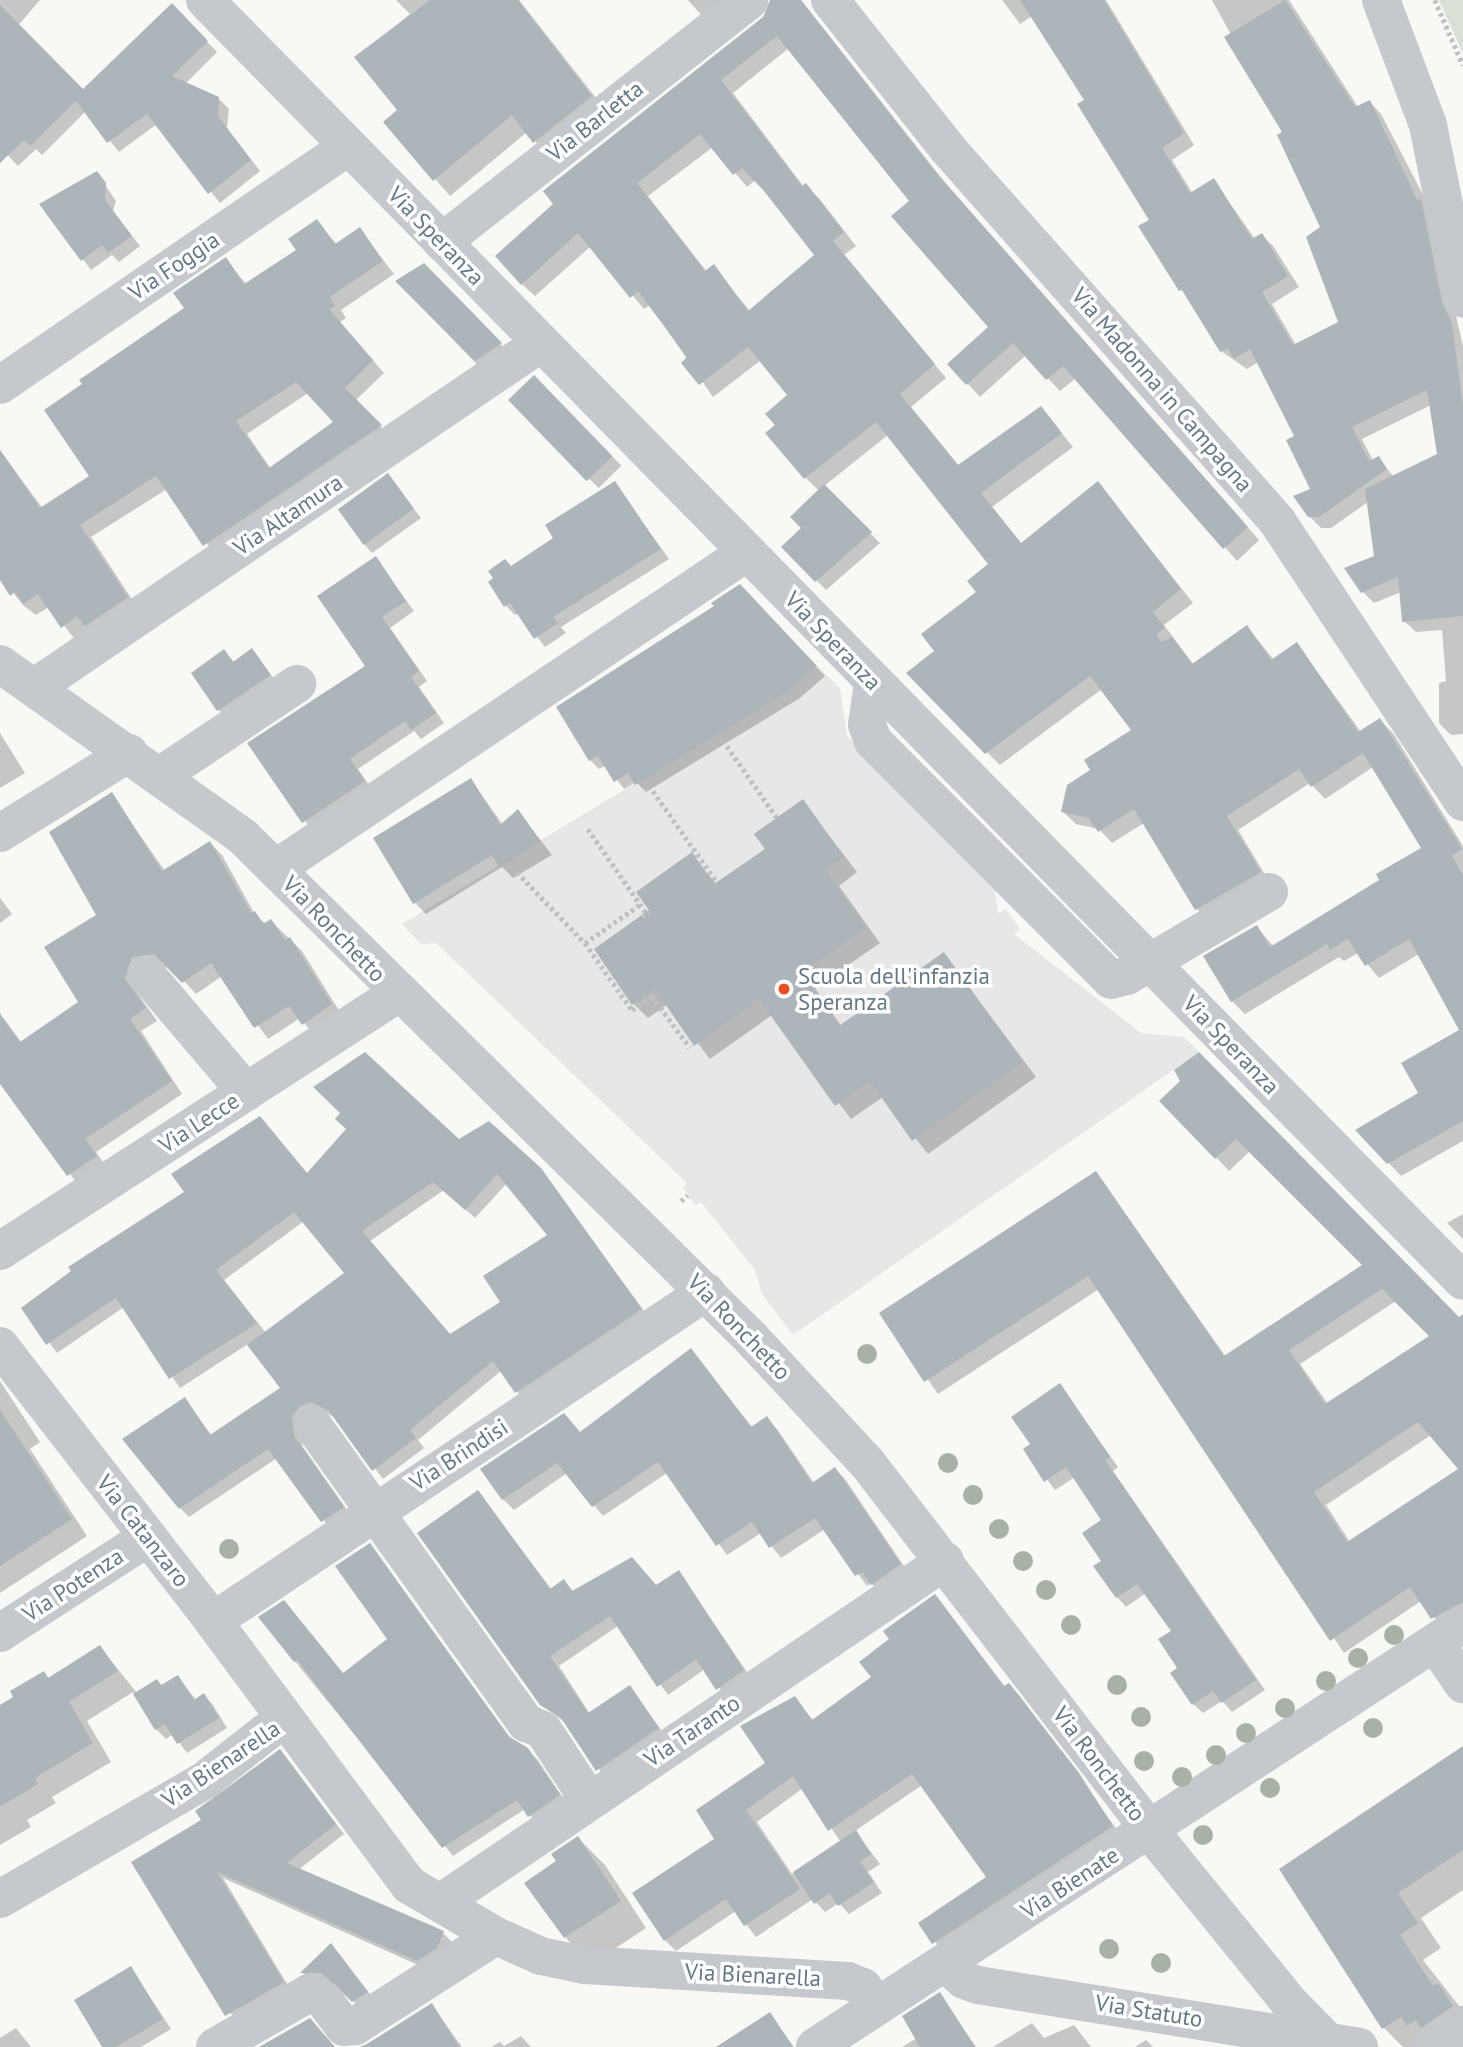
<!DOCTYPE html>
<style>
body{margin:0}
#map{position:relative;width:1463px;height:2047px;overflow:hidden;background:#f8f8f5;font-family:"PT Sans",sans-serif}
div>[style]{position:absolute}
.built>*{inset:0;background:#e6e7e6}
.green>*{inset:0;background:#d9e0d6}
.shadow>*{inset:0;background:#0003;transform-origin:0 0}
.building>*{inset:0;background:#acb5ba;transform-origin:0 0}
.path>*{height:4.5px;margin-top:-2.25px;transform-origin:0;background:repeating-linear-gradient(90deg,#bec1c3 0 3.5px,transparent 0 7px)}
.minor>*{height:38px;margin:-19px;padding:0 19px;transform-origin:19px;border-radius:19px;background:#c5c9cd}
.trees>*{width:20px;height:20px;margin:-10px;border-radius:50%;background:#a8b2a4}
.dots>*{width:19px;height:19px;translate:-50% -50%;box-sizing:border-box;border:4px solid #fff;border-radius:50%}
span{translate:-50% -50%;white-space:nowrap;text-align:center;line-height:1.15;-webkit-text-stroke:7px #fff;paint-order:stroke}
.street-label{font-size:23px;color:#657988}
.poi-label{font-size:23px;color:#657988}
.left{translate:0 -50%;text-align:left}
</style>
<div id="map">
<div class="built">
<i style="clip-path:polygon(817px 666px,840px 688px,847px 736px,994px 885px,998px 913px,1006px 909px,1020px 929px,1014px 934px,1141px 1033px,1184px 1037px,1199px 1052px,793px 1335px,762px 1294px,755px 1270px,701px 1202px,695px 1205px,683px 1187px,687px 1183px,436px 943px,421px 944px,402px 924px,791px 689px)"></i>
</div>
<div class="green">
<i style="clip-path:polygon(1439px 0,1463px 0,1463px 54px)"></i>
</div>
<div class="shadow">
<i style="clip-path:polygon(0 0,40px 0,11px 34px,0 24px)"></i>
<i style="clip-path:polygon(396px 0,519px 0,607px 112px,550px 158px,527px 132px,450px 196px,385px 122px,399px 111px,357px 57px,410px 14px)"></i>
<i style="clip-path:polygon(688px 0,746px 0,710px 25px)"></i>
<i style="clip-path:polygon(evenodd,772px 0,801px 0,947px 185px,1259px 540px,1237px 561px,1076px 378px,1060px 391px,1026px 355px,980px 397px,968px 384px,950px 365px,991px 327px,911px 201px,789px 48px,733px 93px,804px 187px,819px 198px,856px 246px,844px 255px,946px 378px,911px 407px,959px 466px,1041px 408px,1073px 447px,992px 507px,1022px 544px,1098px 483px,1193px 603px,1164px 625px,1194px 665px,1247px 627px,1274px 660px,1297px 644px,1361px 732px,1380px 720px,1393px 733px,1463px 846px,1463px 1141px,1401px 1176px,1358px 1130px,1420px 1094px,1461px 1030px,1419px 954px,1379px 978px,1358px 953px,1344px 961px,1339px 957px,1245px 1014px,1232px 1001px,1257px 927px,1274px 947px,1382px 880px,1424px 849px,1373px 767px,1325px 799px,1310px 783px,1238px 830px,1272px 886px,1210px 922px,1197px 909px,1144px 823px,1112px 843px,1099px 829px,1076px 824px,1063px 812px,1093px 771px,1133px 731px,1102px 689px,1000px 765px,909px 674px,937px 651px,979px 592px,990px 565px,888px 435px,824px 486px,880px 543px,826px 590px,784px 547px,803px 528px,819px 491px,806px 478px,777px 426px,789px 396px,761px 360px,713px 397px,650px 305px,644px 309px,591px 246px,535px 296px,522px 284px,764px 18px,772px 0,713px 147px,747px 187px,756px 180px,817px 256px,750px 311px,713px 267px,707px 272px,648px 196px,713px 147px)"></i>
<i style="clip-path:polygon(evenodd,1002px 0,1106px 0,1194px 145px,1172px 160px,1193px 194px,1214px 181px,1255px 239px,1262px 235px,1273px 246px,1299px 287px,1272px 304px,1296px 345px,1340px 323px,1322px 228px,1285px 133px,1212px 0,1289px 0,1358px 107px,1370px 102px,1381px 114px,1432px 212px,1463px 346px,1463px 734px,1451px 735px,1439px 723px,1439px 683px,1446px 681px,1442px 630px,1416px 632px,1404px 621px,1401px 592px,1374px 603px,1363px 592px,1376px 557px,1368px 502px,1331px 528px,1321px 528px,1309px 516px,1312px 489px,1296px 437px,1258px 362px,1247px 369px,1221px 351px,1141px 226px,1151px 220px,1086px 100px,1032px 16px,1020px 24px,1002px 0,1431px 405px,1439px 455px,1394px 477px,1379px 459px,1373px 461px,1362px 439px,1431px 405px)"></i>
<i style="clip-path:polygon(171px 5px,217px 52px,185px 84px,218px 98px,229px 109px,227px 128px,260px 171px,220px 203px,157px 124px,119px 152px,86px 111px,42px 155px,36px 149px,18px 166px,0 147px,0 80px,83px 92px)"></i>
<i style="clip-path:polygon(97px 173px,116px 201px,113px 211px,140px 246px,119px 262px,112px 255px,91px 270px,42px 204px)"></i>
<i style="clip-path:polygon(evenodd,317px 221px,337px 245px,360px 230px,394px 274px,341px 310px,346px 318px,340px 322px,384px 373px,355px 401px,392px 438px,217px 557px,167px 489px,91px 537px,139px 610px,74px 638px,49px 607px,36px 615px,24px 606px,0 577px,0 450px,43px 509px,92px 477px,186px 309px,225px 259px,247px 285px,298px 251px,317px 221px,308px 393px,336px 422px,271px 469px,247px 434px,308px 393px)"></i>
<i style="left:424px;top:265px;width:123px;height:31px;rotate:46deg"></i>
<i style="left:533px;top:377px;width:125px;height:32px;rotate:45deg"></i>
<i style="clip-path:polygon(388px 476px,421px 518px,372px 553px,364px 544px)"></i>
<i style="clip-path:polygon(614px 483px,669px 559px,561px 627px,566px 633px,545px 647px,519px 613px,515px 615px,506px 606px,512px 568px,555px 538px)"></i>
<i style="clip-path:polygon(375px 558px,414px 611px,390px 628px,427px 681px,419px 687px,444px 723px,421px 739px,414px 731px,358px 769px,373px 791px,313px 832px,250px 744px,367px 667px)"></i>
<i style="clip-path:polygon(740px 586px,825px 676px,800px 698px,646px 792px,636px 782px,624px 789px,606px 765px,599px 769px,590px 760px,717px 607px)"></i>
<i style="clip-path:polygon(224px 651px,235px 663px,252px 651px,279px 685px,228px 719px,219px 710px)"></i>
<i style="clip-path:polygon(0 733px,25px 773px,0 788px)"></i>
<i style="clip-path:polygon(471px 780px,503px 825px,518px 811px,552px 855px,513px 878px,502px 867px,426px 914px,414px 902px)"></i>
<i style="clip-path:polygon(111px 794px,165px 871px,210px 843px,222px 855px,254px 913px,266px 924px,271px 921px,302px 951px,343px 1017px,315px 1036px,300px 1018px,268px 1039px,222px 976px,196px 994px,174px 970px,156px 964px,136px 991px,157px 1021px,141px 1031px,182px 1094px,96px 1152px,108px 1169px,80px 1187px,0 1081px,0 1013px,22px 1043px,81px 1003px,99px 916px)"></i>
<i style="clip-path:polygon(803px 802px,857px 872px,839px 886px,880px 943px,815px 988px,842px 1027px,944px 954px,1036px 1077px,928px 1154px,883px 1097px,851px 1119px,772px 1015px,710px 1059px,668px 1004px,648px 1018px,634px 1004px,651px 910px,692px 855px,717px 885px,767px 849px)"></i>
<i style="clip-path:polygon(0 898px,12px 914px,0 923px)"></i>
<i style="clip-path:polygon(evenodd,1183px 1081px,1463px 1324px,1463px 1619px,1445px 1630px,1421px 1601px,1344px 1653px,1099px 1289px,938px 1394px,881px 1313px,1096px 1173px,1226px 1357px,1365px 1265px,1250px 1151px,1229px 1171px,1162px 1101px,1183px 1081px,1396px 1301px,1432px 1337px,1328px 1404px,1300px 1364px,1396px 1301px,1183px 1081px,1431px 1435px,1461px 1469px,1350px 1542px,1326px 1505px,1431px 1435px)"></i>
<i style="clip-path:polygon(evenodd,459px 1142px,540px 1170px,650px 1319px,525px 1402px,502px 1370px,418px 1440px,424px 1448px,383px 1479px,337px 1418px,321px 1411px,300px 1425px,303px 1447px,352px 1517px,332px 1531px,277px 1458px,189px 1517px,180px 1508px,185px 1399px,212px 1436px,282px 1388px,248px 1344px,180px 1388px,124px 1307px,57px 1353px,24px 1309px,308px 1174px,459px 1142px,507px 1183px,550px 1235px,502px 1302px,451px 1336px,370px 1241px,444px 1190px,475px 1218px,507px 1183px,459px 1142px,304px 1221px,347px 1273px,266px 1333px,224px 1280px,304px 1221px)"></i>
<i style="clip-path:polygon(1463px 1214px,1463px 1239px,1447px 1223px)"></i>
<i style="clip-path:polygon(691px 1350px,753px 1428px,767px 1418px,777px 1429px,814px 1483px,835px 1469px,845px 1479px,910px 1575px,882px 1594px,871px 1583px,867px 1586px,825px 1529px,781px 1558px,761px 1533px,727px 1555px,667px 1473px,603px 1516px,567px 1473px,514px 1510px,503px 1499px,483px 1469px,581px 1434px)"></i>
<i style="clip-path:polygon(0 1381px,40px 1442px,30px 1449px,87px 1536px,0 1593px)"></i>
<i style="clip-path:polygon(1060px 1385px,1118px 1467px,1113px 1471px,1265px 1690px,1232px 1712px,1222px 1701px,1203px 1713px,1193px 1704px,1179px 1668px,1173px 1632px,1146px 1593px,1126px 1607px,1117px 1597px,1103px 1562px,1103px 1521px,1075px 1477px,1055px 1490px,1025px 1450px,1033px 1445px)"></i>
<i style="clip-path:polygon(478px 1492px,552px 1590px,564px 1581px,574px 1592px,657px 1586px,679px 1572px,753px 1681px,727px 1698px,705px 1669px,668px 1695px,618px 1626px,559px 1666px,590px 1714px,630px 1688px,668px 1739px,607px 1780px,567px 1724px,541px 1704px)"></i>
<i style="clip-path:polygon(370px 1545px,512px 1740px,537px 1759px,568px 1805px,538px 1825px,525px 1809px,453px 1856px,260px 1618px,344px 1674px,389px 1640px)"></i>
<i style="clip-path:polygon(evenodd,935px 1596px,1005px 1687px,1009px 1685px,1020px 1696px,1123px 1838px,945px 1954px,920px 1923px,989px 1877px,922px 1785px,855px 1831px,880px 1864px,868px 1872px,882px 1893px,849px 1914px,839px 1903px,825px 1912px,813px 1899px,756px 1937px,736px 1911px,676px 1951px,665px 1940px,717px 1839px,768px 1764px,794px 1698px,814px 1721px,873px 1678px,891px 1639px,935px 1596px,803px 1788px,841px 1842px,792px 1874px,757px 1822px,803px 1788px)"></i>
<i style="clip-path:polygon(100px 1647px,137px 1693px,157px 1681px,162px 1686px,178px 1677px,196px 1700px,204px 1695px,213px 1705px,227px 1728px,187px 1753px,173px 1734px,166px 1739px,156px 1729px,133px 1692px,87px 1721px,111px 1762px,52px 1797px,56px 1803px,27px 1820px,31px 1827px,0 1845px,0 1707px,44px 1673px,50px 1679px)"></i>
<i style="clip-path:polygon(280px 1751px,344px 1834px,298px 1870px,443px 1933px,452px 1942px,427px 1969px,223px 1878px,292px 1992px,240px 2021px,221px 2006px,203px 1821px)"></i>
<i style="clip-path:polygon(1463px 1751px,1463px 1890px,1421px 1918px,1441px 1948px,1423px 1960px,1463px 2011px,1416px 2047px,1403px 2047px,1384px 2028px,1281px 1870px)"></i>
<i style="clip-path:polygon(578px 1838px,605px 1865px,646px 1928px,592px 1964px,565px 1937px,526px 1883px,558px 1862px)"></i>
<i style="clip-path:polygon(331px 1946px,340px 1955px,376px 2002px,363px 2010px,333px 1982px,312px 1982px,303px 1973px)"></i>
<i style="clip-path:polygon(131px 1968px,171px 2029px,141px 2047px,104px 2047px)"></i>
<i style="clip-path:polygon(940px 1994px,976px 2047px,902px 2047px,917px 2038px)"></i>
<i style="clip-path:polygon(432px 2005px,462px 2047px,362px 2047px)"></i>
<i style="clip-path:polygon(770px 2014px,794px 2047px,719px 2047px)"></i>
<i style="clip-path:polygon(1032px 2023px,1044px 2038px,1074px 2025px,1091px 2047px,993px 2047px)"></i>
<i style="clip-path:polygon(16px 2028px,31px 2047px,0 2047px,0 2038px)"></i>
<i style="clip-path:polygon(521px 2036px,531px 2047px,491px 2047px,500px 2042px,504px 2046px)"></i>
<i style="clip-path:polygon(1146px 2040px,1153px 2047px,1135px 2047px)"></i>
</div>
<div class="building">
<i style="clip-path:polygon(430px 0,518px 0,592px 96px,533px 143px,512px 115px,433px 181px,383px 122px,397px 110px,354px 57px)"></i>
<i style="clip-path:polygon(evenodd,770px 0,801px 0,934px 170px,1248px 527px,1223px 549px,1063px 366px,1046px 380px,1013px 343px,966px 385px,947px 364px,988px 327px,891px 216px,909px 201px,777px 36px,721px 80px,802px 186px,806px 183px,844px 232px,833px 241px,935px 364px,900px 394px,958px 465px,1041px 406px,1062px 433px,981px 493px,1021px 543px,1098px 481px,1181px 589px,1153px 612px,1165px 628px,1156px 634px,1161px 642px,1172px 637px,1192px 664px,1247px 625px,1271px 660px,1297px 642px,1358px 732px,1380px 718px,1392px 737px,1462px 849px,1452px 856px,1463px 875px,1463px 1121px,1387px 1164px,1355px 1130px,1418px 1093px,1401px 1063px,1459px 1030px,1409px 939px,1365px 966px,1348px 939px,1330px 950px,1327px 944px,1231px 1002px,1203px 956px,1257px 925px,1270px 947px,1379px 880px,1376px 874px,1421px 848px,1363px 753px,1311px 787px,1299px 769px,1227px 816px,1261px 872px,1195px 910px,1134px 809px,1098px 832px,1089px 818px,1061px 812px,1067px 785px,1090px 770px,1084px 760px,1131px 730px,1090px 676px,985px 754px,906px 673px,934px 651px,921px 634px,976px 592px,967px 581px,988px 564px,876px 422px,804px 479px,765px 433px,775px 425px,765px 414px,787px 395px,748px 347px,699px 385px,681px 363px,687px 357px,638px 291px,630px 298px,578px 233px,521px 285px,495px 256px,553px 204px,543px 191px,763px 17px,770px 0,700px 134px,733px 175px,742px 168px,764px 191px,814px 255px,748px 311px,714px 264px,705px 271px,637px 183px,700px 134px)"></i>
<i style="clip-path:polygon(1020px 0,1104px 0,1184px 133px,1162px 148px,1190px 193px,1214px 178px,1252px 239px,1262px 233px,1288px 276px,1262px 292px,1293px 345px,1338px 322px,1306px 237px,1320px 227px,1277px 135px,1282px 132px,1224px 37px,1285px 0,1355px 107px,1370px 100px,1417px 200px,1421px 199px,1442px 302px,1452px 324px,1463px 405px,1463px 616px,1402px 622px,1398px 577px,1361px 593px,1344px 568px,1374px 556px,1365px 489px,1437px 454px,1427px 390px,1352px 427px,1369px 461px,1379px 456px,1387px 469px,1319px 517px,1308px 517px,1293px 496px,1310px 489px,1286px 440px,1294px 436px,1250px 349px,1234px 359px,1228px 348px,1220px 352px,1182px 290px,1179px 291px,1138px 226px,1149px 220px,1077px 104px,1084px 100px)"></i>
<i style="clip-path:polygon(172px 3px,208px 41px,172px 76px,219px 97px,218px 116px,251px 160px,208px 194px,147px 114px,107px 143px,76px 101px,30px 146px,24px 140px,0 163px,0 5px,83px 89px)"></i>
<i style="clip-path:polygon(97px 171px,106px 183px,105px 200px,132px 236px,108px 253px,102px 245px,81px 261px,39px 204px)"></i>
<i style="clip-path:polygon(evenodd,317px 219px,335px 244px,360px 227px,383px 261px,330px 297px,335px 306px,329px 309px,373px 360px,345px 388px,382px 425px,203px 546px,156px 476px,80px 525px,128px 597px,85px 626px,77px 616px,61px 628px,38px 594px,23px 604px,15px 592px,10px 596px,0 580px,0 450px,40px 508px,89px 476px,44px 410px,82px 384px,79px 380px,184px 308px,173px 293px,177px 290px,226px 257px,244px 284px,296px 250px,288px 239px,317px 219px,296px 382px,333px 422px,269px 468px,236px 421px,296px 382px)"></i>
<i style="clip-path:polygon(424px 263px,471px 311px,502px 343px,475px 361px,395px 281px)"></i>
<i style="left:534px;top:375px;width:113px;height:36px;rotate:46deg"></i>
<i style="left:388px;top:473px;width:44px;height:62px;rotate:54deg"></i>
<i style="clip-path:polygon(615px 481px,661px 549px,553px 617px,558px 623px,534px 639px,510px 603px,504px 607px,488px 582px,493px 578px,488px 571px,505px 559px,511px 566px,553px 538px,545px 525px)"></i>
<i style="clip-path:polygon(824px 484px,872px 532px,815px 582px,781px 547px,801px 528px,790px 517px)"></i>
<i style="clip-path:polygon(376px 556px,406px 601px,382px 617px,419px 671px,411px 677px,436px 713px,411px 730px,405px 721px,350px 759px,365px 781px,302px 823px,247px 743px,365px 666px,317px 596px)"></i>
<i style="clip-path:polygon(740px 584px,817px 666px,790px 690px,635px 785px,628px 773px,614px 782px,598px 756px,589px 761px,556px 707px,714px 606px,711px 603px)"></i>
<i style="clip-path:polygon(252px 648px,271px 675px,217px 711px,191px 673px,224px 649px,233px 662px)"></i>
<i style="clip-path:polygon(471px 778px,500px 825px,518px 809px,541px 842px,499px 867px,492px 855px,413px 904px,373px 838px)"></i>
<i style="clip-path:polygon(112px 792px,162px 871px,210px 841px,251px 913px,255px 911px,263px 924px,271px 919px,285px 940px,290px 937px,332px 1004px,302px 1025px,289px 1006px,254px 1028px,211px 963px,182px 983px,154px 954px,132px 957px,125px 979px,146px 1008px,130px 1019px,172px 1081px,85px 1139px,97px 1156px,67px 1176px,0 1084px,0 1015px,20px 1042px,78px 1002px,44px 947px,96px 915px,49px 832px)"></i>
<i style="clip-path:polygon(803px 799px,844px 857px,825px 870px,866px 928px,802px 973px,839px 1026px,944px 952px,1023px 1062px,912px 1141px,870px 1081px,835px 1106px,759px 999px,694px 1046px,655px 989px,632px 1005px,594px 949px,649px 910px,636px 892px,692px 852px,714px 884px,765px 849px,754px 834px)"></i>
<i style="clip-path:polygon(evenodd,365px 1052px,459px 1139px,489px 1121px,541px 1168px,642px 1309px,515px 1393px,493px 1361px,410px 1430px,416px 1438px,372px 1471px,329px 1411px,311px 1402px,300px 1406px,292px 1416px,294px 1436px,344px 1507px,321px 1522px,268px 1449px,179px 1509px,122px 1439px,185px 1397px,210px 1435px,280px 1388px,247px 1345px,344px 1273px,294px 1212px,216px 1270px,257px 1323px,169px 1379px,116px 1298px,46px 1345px,21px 1308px,71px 1271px,68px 1267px,184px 1192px,171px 1174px,260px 1116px,307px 1173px,346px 1129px,335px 1119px,340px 1113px,313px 1087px,365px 1052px,497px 1174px,547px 1235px,483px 1276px,500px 1302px,450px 1334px,362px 1231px,433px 1182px,465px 1210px,497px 1174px)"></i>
<i style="clip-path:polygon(evenodd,1199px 1052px,1459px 1317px,1463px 1314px,1463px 1602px,1431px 1619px,1410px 1587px,1330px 1641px,1088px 1276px,924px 1382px,879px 1313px,1096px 1171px,1224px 1356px,1362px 1265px,1236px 1139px,1215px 1159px,1159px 1101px,1180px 1081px,1174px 1070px,1199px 1052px,1382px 1289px,1429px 1336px,1325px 1404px,1289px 1350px,1382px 1289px,1199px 1052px,1418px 1422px,1458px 1469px,1347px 1542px,1314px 1492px,1418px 1422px)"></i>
<i style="clip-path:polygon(691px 1348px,751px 1427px,767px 1416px,812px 1483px,835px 1467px,901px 1564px,871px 1585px,862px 1572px,855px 1576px,815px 1518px,769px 1548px,752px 1522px,716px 1546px,658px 1462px,592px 1507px,557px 1463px,502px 1500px,480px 1469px,564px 1413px,580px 1432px)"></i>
<i style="clip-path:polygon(1060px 1383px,1110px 1457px,1105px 1460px,1256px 1680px,1221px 1703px,1213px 1691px,1192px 1705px,1170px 1673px,1177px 1668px,1158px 1639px,1171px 1631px,1137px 1584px,1116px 1598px,1093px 1566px,1101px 1561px,1082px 1533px,1101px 1520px,1066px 1467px,1044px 1482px,1023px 1449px,1030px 1444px,1011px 1417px)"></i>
<i style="clip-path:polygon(0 1410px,72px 1519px,0 1566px)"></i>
<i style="clip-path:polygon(478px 1490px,550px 1589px,564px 1579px,572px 1591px,632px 1557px,656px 1585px,679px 1570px,744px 1670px,716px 1690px,696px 1659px,657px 1687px,610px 1616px,550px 1656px,588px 1713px,630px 1685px,659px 1728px,596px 1771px,561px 1718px,540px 1705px,417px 1533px)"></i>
<i style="clip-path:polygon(370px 1543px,508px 1736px,528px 1748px,560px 1795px,528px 1817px,517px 1800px,442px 1848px,297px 1660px,294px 1662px,258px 1617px,284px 1600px,343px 1673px,387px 1639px,335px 1566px)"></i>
<i style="clip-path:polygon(935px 1594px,1004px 1686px,1009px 1683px,1079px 1773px,1113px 1826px,932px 1944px,918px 1923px,986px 1877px,912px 1774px,828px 1831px,793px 1776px,746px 1810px,800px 1889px,744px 1926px,726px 1899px,664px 1941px,632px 1893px,714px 1839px,696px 1810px,765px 1763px,740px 1726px,795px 1696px,812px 1720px,871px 1677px,859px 1662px,889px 1639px,883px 1631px)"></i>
<i style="clip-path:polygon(100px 1645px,118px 1671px,69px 1702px,93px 1743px,35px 1778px,38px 1784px,0 1807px,0 1705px,13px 1697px,10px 1691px,44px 1671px,48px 1678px)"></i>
<i style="clip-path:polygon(178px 1675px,194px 1700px,204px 1693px,219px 1718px,177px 1744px,165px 1724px,155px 1730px,133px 1694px,157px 1679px,161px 1685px)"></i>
<i style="clip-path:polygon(1463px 1746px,1463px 1850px,1398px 1893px,1418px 1923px,1400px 1935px,1433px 1986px,1438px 1983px,1453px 2006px,1421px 2028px,1416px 2020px,1407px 2026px,1401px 2017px,1382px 2029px,1279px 1869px)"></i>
<i style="clip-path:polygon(280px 1749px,336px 1824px,287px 1863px,444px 1931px,437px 1948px,417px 1961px,217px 1872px,284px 1982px,225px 2016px,131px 1862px,201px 1820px,195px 1811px)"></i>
<i style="clip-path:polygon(856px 1830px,871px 1854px,860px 1861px,874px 1882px,838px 1906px,830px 1893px,814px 1904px,793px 1872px)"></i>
<i style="clip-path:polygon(578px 1836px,621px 1901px,564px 1938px,524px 1883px,556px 1861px,551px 1854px)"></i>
<i style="clip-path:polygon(331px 1943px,368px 1992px,352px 2002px,322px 1973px,300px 1973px)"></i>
<i style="clip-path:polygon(131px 1966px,163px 2019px,116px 2047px,102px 2047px,74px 2000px)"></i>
<i style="clip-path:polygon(940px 1992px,975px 2047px,920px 2047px,902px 2016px)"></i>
<i style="clip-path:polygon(432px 2003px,459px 2047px,360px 2047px,367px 2044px)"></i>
<i style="clip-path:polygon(770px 2012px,793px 2047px,716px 2047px)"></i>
<i style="clip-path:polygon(310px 2018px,335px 2047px,259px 2047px)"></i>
</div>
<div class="path">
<i style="left:1435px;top:0;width:71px;rotate:66.7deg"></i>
<i style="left:727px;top:746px;width:88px;rotate:55.2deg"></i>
<i style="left:653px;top:791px;width:111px;rotate:54.9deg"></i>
<i style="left:588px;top:829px;width:103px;rotate:55.2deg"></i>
<i style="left:517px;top:872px;width:98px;rotate:46.2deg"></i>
<i style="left:585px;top:943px;width:82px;rotate:55deg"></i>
<i style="left:632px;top:1010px;width:24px;rotate:-35deg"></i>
<i style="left:652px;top:996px;width:64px;rotate:53.8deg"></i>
<i style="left:642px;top:917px;width:9px;rotate:-32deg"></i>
<i style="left:585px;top:943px;width:68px;rotate:-34.9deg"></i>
<i style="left:681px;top:1201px;width:9px;rotate:-41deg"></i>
</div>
<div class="minor">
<i style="left:205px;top:0;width:1795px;rotate:45.52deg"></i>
<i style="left:830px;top:0;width:190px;rotate:51.6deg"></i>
<i style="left:948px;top:149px;width:497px;rotate:48.5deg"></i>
<i style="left:1277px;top:521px;width:337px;rotate:56.5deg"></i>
<i style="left:1381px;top:0;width:134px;rotate:69.4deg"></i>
<i style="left:1428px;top:125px;width:177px;rotate:78.6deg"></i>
<i style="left:442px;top:242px;width:391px;rotate:-38.2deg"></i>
<i style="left:0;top:385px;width:422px;rotate:-34.4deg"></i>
<i style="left:0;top:664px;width:298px;rotate:35.4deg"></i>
<i style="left:243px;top:837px;width:713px;rotate:44.6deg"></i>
<i style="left:751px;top:1338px;width:172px;rotate:47.1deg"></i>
<i style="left:868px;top:1464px;width:483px;rotate:52.4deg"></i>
<i style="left:1163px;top:1847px;width:198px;rotate:50.9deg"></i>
<i style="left:1288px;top:2001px;width:52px;rotate:45.8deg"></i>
<i style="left:873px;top:683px;width:42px;rotate:98.1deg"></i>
<i style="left:867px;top:725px;width:17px;rotate:69deg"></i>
<i style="left:873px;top:741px;width:337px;rotate:45.1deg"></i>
<i style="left:1111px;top:980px;width:16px;rotate:-14deg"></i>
<i style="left:1127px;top:976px;width:165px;rotate:-30.6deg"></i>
<i style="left:35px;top:687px;width:612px;rotate:-34.21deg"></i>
<i style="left:161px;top:775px;width:164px;rotate:-33.8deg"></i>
<i style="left:0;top:833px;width:152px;rotate:-31.8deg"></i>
<i style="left:275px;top:869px;width:567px;rotate:-33.86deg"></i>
<i style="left:146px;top:974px;width:155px;rotate:49.7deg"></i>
<i style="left:0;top:1251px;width:473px;rotate:-32.9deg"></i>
<i style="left:0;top:1346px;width:348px;rotate:52.2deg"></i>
<i style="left:213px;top:1621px;width:329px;rotate:53.4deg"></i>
<i style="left:409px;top:1885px;width:101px;rotate:30.4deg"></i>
<i style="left:496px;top:1936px;width:49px;rotate:24deg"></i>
<i style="left:541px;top:1956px;width:45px;rotate:11.6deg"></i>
<i style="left:585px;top:1965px;width:263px;rotate:3.5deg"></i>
<i style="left:848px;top:1981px;width:16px;rotate:22deg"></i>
<i style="left:863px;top:1987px;width:24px;rotate:55deg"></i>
<i style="left:312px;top:1424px;width:368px;rotate:54.4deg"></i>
<i style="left:526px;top:1723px;width:18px;rotate:22deg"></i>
<i style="left:543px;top:1730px;width:84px;rotate:56.7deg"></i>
<i style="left:213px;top:1621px;width:593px;rotate:-33.72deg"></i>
<i style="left:0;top:1633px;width:175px;rotate:-32.9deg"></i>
<i style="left:1435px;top:1643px;width:50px;rotate:55.7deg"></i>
<i style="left:0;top:1899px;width:237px;rotate:-30.1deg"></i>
<i style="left:205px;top:1780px;width:100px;rotate:-38.1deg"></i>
<i style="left:440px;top:1903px;width:610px;rotate:-34.11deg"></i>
<i style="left:944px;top:1963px;width:26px;rotate:40deg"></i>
<i style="left:964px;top:1980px;width:15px;rotate:20deg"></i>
<i style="left:978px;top:1985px;width:386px;rotate:9.2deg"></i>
<i style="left:215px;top:2047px;width:111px;rotate:-29.8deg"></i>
<i style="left:311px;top:1992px;width:14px;rotate:30deg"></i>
<i style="left:323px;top:1999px;width:35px;rotate:53deg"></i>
<i style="left:344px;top:2027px;width:11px;rotate:-5deg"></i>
<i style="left:355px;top:2026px;width:167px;rotate:-32.6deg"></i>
<i style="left:815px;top:2047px;width:774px;rotate:-33.14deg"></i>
<i style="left:1431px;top:2047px;width:39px;rotate:-35deg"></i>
</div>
<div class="trees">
<i style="left:867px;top:1354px"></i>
<i style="left:948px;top:1463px"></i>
<i style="left:973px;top:1495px"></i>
<i style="left:999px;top:1529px"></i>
<i style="left:229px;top:1549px"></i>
<i style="left:1023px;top:1561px"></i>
<i style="left:1046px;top:1590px"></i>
<i style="left:1071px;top:1625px"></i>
<i style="left:1394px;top:1635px"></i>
<i style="left:1358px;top:1658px"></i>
<i style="left:1326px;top:1681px"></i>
<i style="left:1117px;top:1685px"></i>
<i style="left:1285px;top:1708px"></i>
<i style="left:1141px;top:1717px"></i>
<i style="left:1373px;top:1728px"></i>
<i style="left:1246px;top:1733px"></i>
<i style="left:1216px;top:1755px"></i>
<i style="left:1144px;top:1761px"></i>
<i style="left:1182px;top:1777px"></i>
<i style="left:1270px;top:1788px"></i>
<i style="left:1203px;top:1835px"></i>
<i style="left:1109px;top:1949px"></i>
<i style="left:1161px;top:1963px"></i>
</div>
<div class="dots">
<i style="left:784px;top:989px;background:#ed4b20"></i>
</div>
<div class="street-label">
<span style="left:595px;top:121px;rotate:-38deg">Via Barletta</span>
<span style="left:436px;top:236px;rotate:46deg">Via Speranza</span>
<span style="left:174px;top:266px;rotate:-34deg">Via Foggia</span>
<span style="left:1162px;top:390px;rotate:49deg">Via Madonna in Campagna</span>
<span style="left:288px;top:515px;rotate:-34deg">Via Altamura</span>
<span style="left:833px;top:641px;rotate:46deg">Via Speranza</span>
<span style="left:334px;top:929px;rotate:46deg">Via Ronchetto</span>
<span style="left:1231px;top:1045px;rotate:46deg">Via Speranza</span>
<span style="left:199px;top:1123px;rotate:-33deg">Via Lecce</span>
<span style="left:739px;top:1327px;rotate:46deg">Via Ronchetto</span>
<span style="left:459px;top:1455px;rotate:-33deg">Via Brindisi</span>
<span style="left:143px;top:1531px;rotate:52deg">Via Catanzaro</span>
<span style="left:73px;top:1585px;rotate:-33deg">Via Potenza</span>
<span style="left:692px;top:1731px;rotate:-34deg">Via Taranto</span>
<span style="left:221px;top:1764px;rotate:-34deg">Via Bienarella</span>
<span style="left:1099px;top:1764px;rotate:53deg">Via Ronchetto</span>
<span style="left:1070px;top:1883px;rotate:-33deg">Via Bienate</span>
<span style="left:753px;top:1975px;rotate:3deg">Via Bienarella</span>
<span style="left:1149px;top:2011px;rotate:9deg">Via Statuto</span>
</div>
<div class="poi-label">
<span class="left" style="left:798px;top:989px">Scuola dell'infanzia<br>Speranza</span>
</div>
</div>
